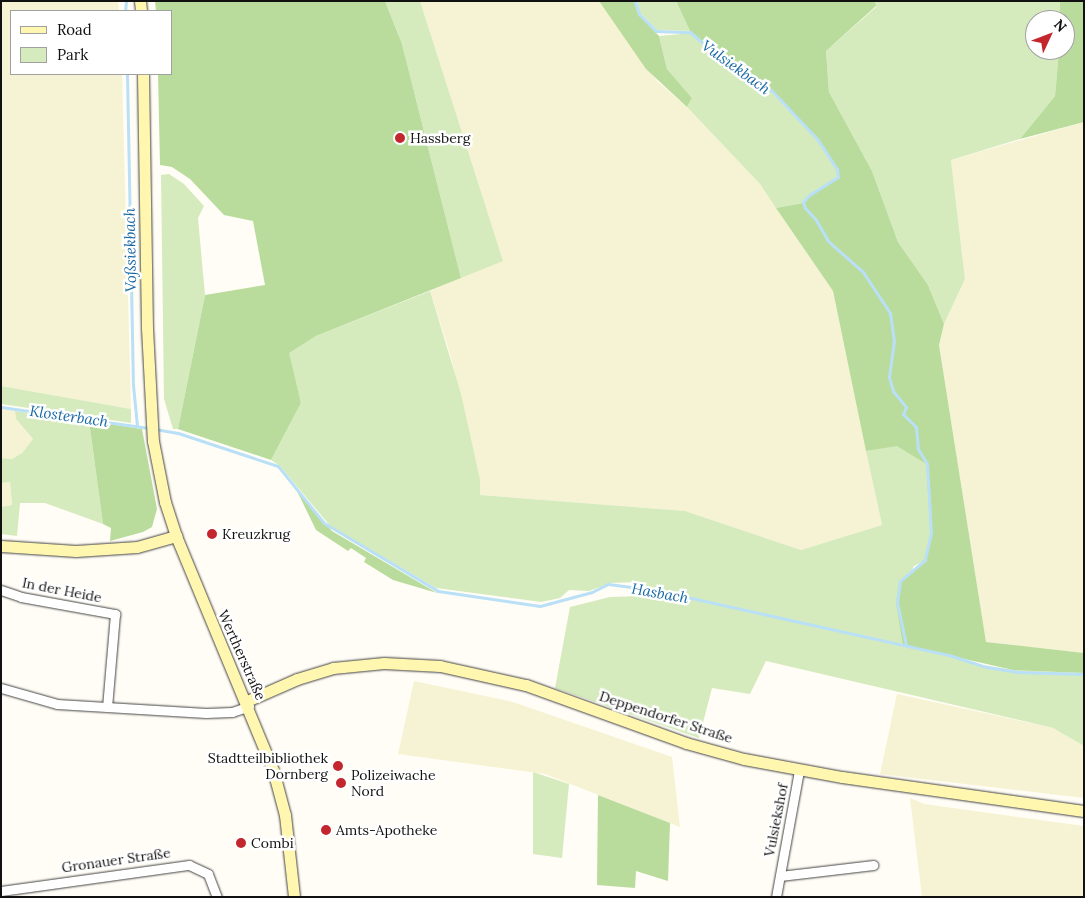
<!DOCTYPE html>
<meta charset="utf-8">
<style>
body{margin:0}
#map{position:relative;width:1085px;height:898px;overflow:hidden;background:#fffdf5;font-family:Lora,serif}
div>[style]{position:absolute}
.farmland>*{inset:0;background:#f6f3d4}
.green>*{inset:0;background:#d5ebbd}
.forest>*{inset:0;background:#b9dc9c}
.stream>*{height:3px;margin:-1.5px;padding:0 1.5px;transform-origin:1.5px;border-radius:1.5px;background:#b9e0f7}
.roads{filter:drop-shadow(0 0 1px #444) drop-shadow(0 0 1px #444)}
.street>*{height:9px;margin:-4.5px;padding:0 4.5px;transform-origin:4.5px;border-radius:4.5px;background:#fff}
.secondary>*{height:11px;margin:-5.5px;padding:0 5.5px;transform-origin:5.5px;border-radius:5.5px;background:#fff6b0}
.dots>*{width:14px;height:14px;translate:-50% -50%;box-sizing:border-box;border:2px solid #fff;border-radius:50%}
span{translate:-50% -50%;white-space:nowrap;text-align:center;line-height:1.15;-webkit-text-stroke:5px #fff;paint-order:stroke}
.poi-label{font-size:14px;color:#111}
.left{translate:0 -50%;text-align:left}
.right{translate:-100% -50%;text-align:right}
.street-label{font-size:14px;color:#111}
.water-label{font-size:15px;color:#1768a6;font-style:italic}
.frame{position:absolute;inset:0;border:2px solid #111;pointer-events:none}
.legend{position:absolute;left:10px;top:10px;width:162px;height:65px;box-sizing:border-box;background:#fff;border:1px solid #a0a0a0;margin:0;padding:6px 9px;list-style:none;font-size:15px;color:#111}
.legend li{display:flex;align-items:center;gap:10px;height:25px}
.legend b{width:25px;border:1px solid #a0a0a0}
.north{position:absolute;left:1025px;top:10px;width:50px;height:50px;box-sizing:border-box;background:#fff;border:1px solid #a0a0a0;border-radius:50%;rotate:47deg;font-size:14px;font-weight:700;line-height:20px;text-align:center;color:#111}
.north::after{content:'';display:block;margin:auto;width:18px;height:22px;background:#c4262e;clip-path:polygon(50% 0,100% 100%,50% 72%,0 100%)}
</style>
<div id="map">
<div class="farmland">
<i style="clip-path:polygon(1px 1px,118px 1px,119px 11px,11px 11px,11px 74px,122px 74px,131px 409px,1px 386px)"></i>
<i style="clip-path:polygon(420px 1px,599px 1px,608px 10px,657px 81px,687px 107px,760px 184px,833px 291px,882px 525px,801px 550px,685px 511px,480px 495px,480px 479px,450px 354px,430px 291px,502px 260px)"></i>
<i style="clip-path:polygon(1084px 122px,1084px 653px,986px 642px,939px 345px,944px 324px,965px 279px,951px 160px)"></i>
<i style="clip-path:polygon(1px 409px,15px 411px,16px 419px,33px 439px,22px 453px,12px 459px,1px 458px)"></i>
<i style="clip-path:polygon(10px 482px,12px 505px,1px 507px,1px 483px)"></i>
<i style="clip-path:polygon(414px 681px,513px 702px,672px 757px,680px 827px,545px 774px,398px 754px)"></i>
<i style="clip-path:polygon(897px 694px,1053px 728px,1084px 746px,1084px 798px,880px 774px)"></i>
<i style="clip-path:polygon(910px 798px,924px 804px,1084px 826px,1084px 897px,922px 897px)"></i>
</div>
<div class="green">
<i style="clip-path:polygon(385px 1px,420px 1px,503px 261px,461px 278px,402px 44px)"></i>
<i style="clip-path:polygon(637px 1px,676px 1px,690px 31px,657px 30px,640px 13px)"></i>
<i style="clip-path:polygon(875px 1px,1060px 1px,1060px 20px,1035px 20px,1035px 50px,1059px 50px,1055px 96px,1020px 139px,951px 160px,965px 279px,944px 324px,928px 285px,898px 242px,872px 171px,829px 92px,826px 51px,876px 7px)"></i>
<i style="clip-path:polygon(692px 33px,710px 51px,771px 92px,817px 140px,836px 169px,837px 177px,808px 195px,803px 203px,776px 208px,760px 184px,687px 107px,692px 98px,667px 69px,659px 36px)"></i>
<i style="clip-path:polygon(169px 174px,184px 184px,204px 206px,198px 218px,205px 295px,178px 429px,173px 429px,164px 399px,161px 175px)"></i>
<i style="clip-path:polygon(430px 291px,461px 394px,480px 479px,480px 495px,685px 511px,801px 550px,882px 525px,866px 451px,897px 445px,926px 464px,930px 533px,924px 561px,914px 566px,896px 602px,901px 624px,945px 653px,983px 665px,1013px 670px,1084px 673px,1084px 746px,1053px 728px,766px 661px,750px 694px,712px 688px,699px 738px,555px 688px,570px 607px,610px 597px,643px 596px,680px 602px,637px 582px,611px 583px,589px 591px,569px 590px,560px 598px,541px 602px,436px 588px,331px 527px,280px 466px,271px 460px,301px 403px,288px 353px,316px 336px)"></i>
<i style="clip-path:polygon(1px 386px,131px 409px,131px 423px,1px 404px)"></i>
<i style="clip-path:polygon(15px 411px,89px 421px,103px 524px,45px 503px,20px 503px,17px 536px,1px 534px,1px 507px,12px 505px,10px 482px,1px 483px,1px 458px,12px 459px,22px 453px,33px 439px,16px 419px)"></i>
<i style="clip-path:polygon(533px 772px,569px 784px,562px 858px,533px 854px)"></i>
</div>
<div class="forest">
<i style="clip-path:polygon(155px 1px,385px 1px,402px 44px,461px 278px,316px 336px,289px 353px,301px 403px,271px 460px,178px 429px,205px 295px,265px 285px,253px 221px,224px 215px,190px 179px,172px 167px,160px 165px,158px 74px,171px 74px,171px 11px,156px 11px)"></i>
<i style="clip-path:polygon(599px 1px,634px 1px,638px 14px,659px 36px,667px 69px,692px 98px,687px 107px,646px 69px)"></i>
<i style="clip-path:polygon(676px 1px,875px 1px,876px 6px,826px 51px,829px 92px,872px 171px,898px 242px,928px 285px,944px 324px,939px 345px,986px 642px,1084px 653px,1084px 673px,1013px 670px,903px 645px,896px 603px,899px 582px,924px 560px,930px 533px,926px 464px,897px 446px,866px 451px,833px 291px,776px 208px,803px 203px,808px 195px,837px 177px,836px 169px,817px 140px,772px 92px,710px 51px,690px 31px)"></i>
<i style="clip-path:polygon(1060px 1px,1084px 1px,1084px 122px,1020px 139px,1055px 96px,1059px 50px,1065px 50px,1065px 20px,1060px 20px)"></i>
<i style="clip-path:polygon(89px 421px,142px 429px,157px 509px,152px 527px,143px 532px,110px 541px,111px 528px,103px 524px)"></i>
<i style="clip-path:polygon(297px 491px,332px 531px,437px 593px,393px 580px,364px 562px,366px 558px,351px 548px,348px 551px,316px 530px)"></i>
<i style="clip-path:polygon(598px 795px,670px 823px,668px 881px,636px 871px,635px 888px,597px 885px)"></i>
</div>
<div class="stream">
<i style="left:635px;top:1px;width:14px;rotate:73deg"></i>
<i style="left:639px;top:14px;width:24px;rotate:45deg"></i>
<i style="left:656px;top:31px;width:34px;rotate:2deg"></i>
<i style="left:690px;top:32px;width:28px;rotate:41deg"></i>
<i style="left:711px;top:50px;width:73px;rotate:33.9deg"></i>
<i style="left:772px;top:91px;width:67px;rotate:46.8deg"></i>
<i style="left:818px;top:140px;width:35px;rotate:57deg"></i>
<i style="left:837px;top:169px;width:8px;rotate:83deg"></i>
<i style="left:838px;top:177px;width:34px;rotate:148deg"></i>
<i style="left:809px;top:195px;width:9px;rotate:131deg"></i>
<i style="left:803px;top:202px;width:6px;rotate:72deg"></i>
<i style="left:805px;top:208px;width:16px;rotate:47deg"></i>
<i style="left:816px;top:220px;width:24px;rotate:60deg"></i>
<i style="left:828px;top:241px;width:47px;rotate:41.5deg"></i>
<i style="left:863px;top:272px;width:49px;rotate:56.6deg"></i>
<i style="left:890px;top:313px;width:28px;rotate:82deg"></i>
<i style="left:894px;top:341px;width:36px;rotate:98deg"></i>
<i style="left:889px;top:377px;width:15px;rotate:74deg"></i>
<i style="left:893px;top:391px;width:21px;rotate:51deg"></i>
<i style="left:906px;top:407px;width:8px;rotate:113deg"></i>
<i style="left:903px;top:414px;width:18px;rotate:45deg"></i>
<i style="left:916px;top:427px;width:22px;rotate:85deg"></i>
<i style="left:918px;top:449px;width:17px;rotate:59deg"></i>
<i style="left:927px;top:464px;width:69px;rotate:86.7deg"></i>
<i style="left:931px;top:533px;width:28px;rotate:103deg"></i>
<i style="left:925px;top:560px;width:33px;rotate:140deg"></i>
<i style="left:900px;top:581px;width:21px;rotate:98deg"></i>
<i style="left:897px;top:602px;width:44px;rotate:78.2deg"></i>
<i style="left:125px;top:11px;width:10px;rotate:-84deg"></i>
<i style="left:127px;top:74px;width:311px;rotate:88.9deg"></i>
<i style="left:133px;top:385px;width:41px;rotate:84.4deg"></i>
<i style="left:1px;top:407px;width:149px;rotate:8.1deg"></i>
<i style="left:155px;top:429px;width:23px;rotate:10deg"></i>
<i style="left:178px;top:433px;width:105px;rotate:18.3deg"></i>
<i style="left:278px;top:466px;width:73px;rotate:51.1deg"></i>
<i style="left:324px;top:523px;width:133px;rotate:30.8deg"></i>
<i style="left:438px;top:591px;width:103px;rotate:8.4deg"></i>
<i style="left:540px;top:606px;width:54px;rotate:-15.1deg"></i>
<i style="left:592px;top:592px;width:18px;rotate:-27deg"></i>
<i style="left:608px;top:584px;width:47px;rotate:7.3deg"></i>
<i style="left:655px;top:590px;width:301px;rotate:12.5deg"></i>
<i style="left:949px;top:655px;width:40px;rotate:18deg"></i>
<i style="left:987px;top:667px;width:30px;rotate:9deg"></i>
<i style="left:1017px;top:672px;width:67px;rotate:1.7deg"></i>
</div>
<div class="roads">
<div class="street">
<i style="left:1px;top:590px;width:21px;rotate:19deg"></i>
<i style="left:21px;top:597px;width:96px;rotate:10.3deg"></i>
<i style="left:115px;top:614px;width:93px;rotate:94.9deg"></i>
<i style="left:1px;top:688px;width:58px;rotate:15.9deg"></i>
<i style="left:57px;top:704px;width:149px;rotate:3.5deg"></i>
<i style="left:206px;top:713px;width:26px;rotate:-2deg"></i>
<i style="left:232px;top:712px;width:18px;rotate:-19deg"></i>
<i style="left:780px;top:876px;width:94px;rotate:-6.7deg"></i>
<i style="left:1px;top:891px;width:190px;rotate:-7.9deg"></i>
<i style="left:189px;top:865px;width:21px;rotate:25deg"></i>
<i style="left:208px;top:874px;width:25px;rotate:69deg"></i>
<i style="left:776px;top:897px;width:129px;rotate:-79.7deg"></i>
</div>
<div class="secondary">
<i style="left:140px;top:1px;width:10px;rotate:84deg"></i>
<i style="left:143px;top:74px;width:254px;rotate:89.1deg"></i>
<i style="left:147px;top:328px;width:113px;rotate:87deg"></i>
<i style="left:153px;top:441px;width:62px;rotate:78.9deg"></i>
<i style="left:165px;top:502px;width:36px;rotate:72deg"></i>
<i style="left:176px;top:536px;width:253px;rotate:67.5deg"></i>
<i style="left:273px;top:770px;width:47px;rotate:75.1deg"></i>
<i style="left:285px;top:815px;width:82px;rotate:83.7deg"></i>
<i style="left:1px;top:546px;width:75px;rotate:3.8deg"></i>
<i style="left:76px;top:551px;width:61px;rotate:-3.8deg"></i>
<i style="left:137px;top:547px;width:41px;rotate:-15.8deg"></i>
<i style="left:247px;top:701px;width:55px;rotate:-23.7deg"></i>
<i style="left:297px;top:679px;width:38px;rotate:-17deg"></i>
<i style="left:333px;top:668px;width:51px;rotate:-5.6deg"></i>
<i style="left:384px;top:663px;width:56px;rotate:3.1deg"></i>
<i style="left:440px;top:666px;width:88px;rotate:12.5deg"></i>
<i style="left:526px;top:685px;width:170px;rotate:19.9deg"></i>
<i style="left:686px;top:743px;width:60px;rotate:15.4deg"></i>
<i style="left:744px;top:759px;width:100px;rotate:10.4deg"></i>
<i style="left:842px;top:777px;width:244px;rotate:8deg"></i>
</div>
</div>
<div class="dots">
<i style="left:400px;top:138px;background:#c4262e"></i>
<i style="left:212px;top:534px;background:#c4262e"></i>
<i style="left:338px;top:766px;background:#c4262e"></i>
<i style="left:341px;top:783px;background:#c4262e"></i>
<i style="left:326px;top:830px;background:#c4262e"></i>
<i style="left:241px;top:843px;background:#c4262e"></i>
</div>
<div class="poi-label">
<span class="left" style="left:410px;top:138px">Hassberg</span>
<span class="left" style="left:222px;top:534px">Kreuzkrug</span>
<span class="right" style="left:328px;top:766px">Stadtteilbibliothek<br>Dornberg</span>
<span class="left" style="left:351px;top:783px">Polizeiwache<br>Nord</span>
<span class="left" style="left:336px;top:830px">Amts-Apotheke</span>
<span class="left" style="left:251px;top:843px">Combi</span>
</div>
<div class="street-label">
<span style="left:62px;top:590px;rotate:11deg">In der Heide</span>
<span style="left:242px;top:655px;rotate:66deg">Wertherstraße</span>
<span style="left:666px;top:717px;rotate:18deg">Deppendorfer Straße</span>
<span style="left:776px;top:820px;rotate:-79deg">Vulsiekshof</span>
<span style="left:116px;top:860px;rotate:-8deg">Gronauer Straße</span>
</div>
<div class="water-label">
<span style="left:736px;top:67px;rotate:36deg">Vulsiekbach</span>
<span style="left:130px;top:250px;rotate:-91deg">Voßsiekbach</span>
<span style="left:69px;top:416px;rotate:8deg">Klosterbach</span>
<span style="left:660px;top:593px;rotate:10deg">Hasbach</span>
</div>
<div class="frame"></div>
<ul class="legend">
<li><b style="height:6px;background:#fff6b0"></b>Road</li>
<li><b style="height:14px;background:#d5ebbd"></b>Park</li>
</ul>
<div class="north">N</div>
</div>
